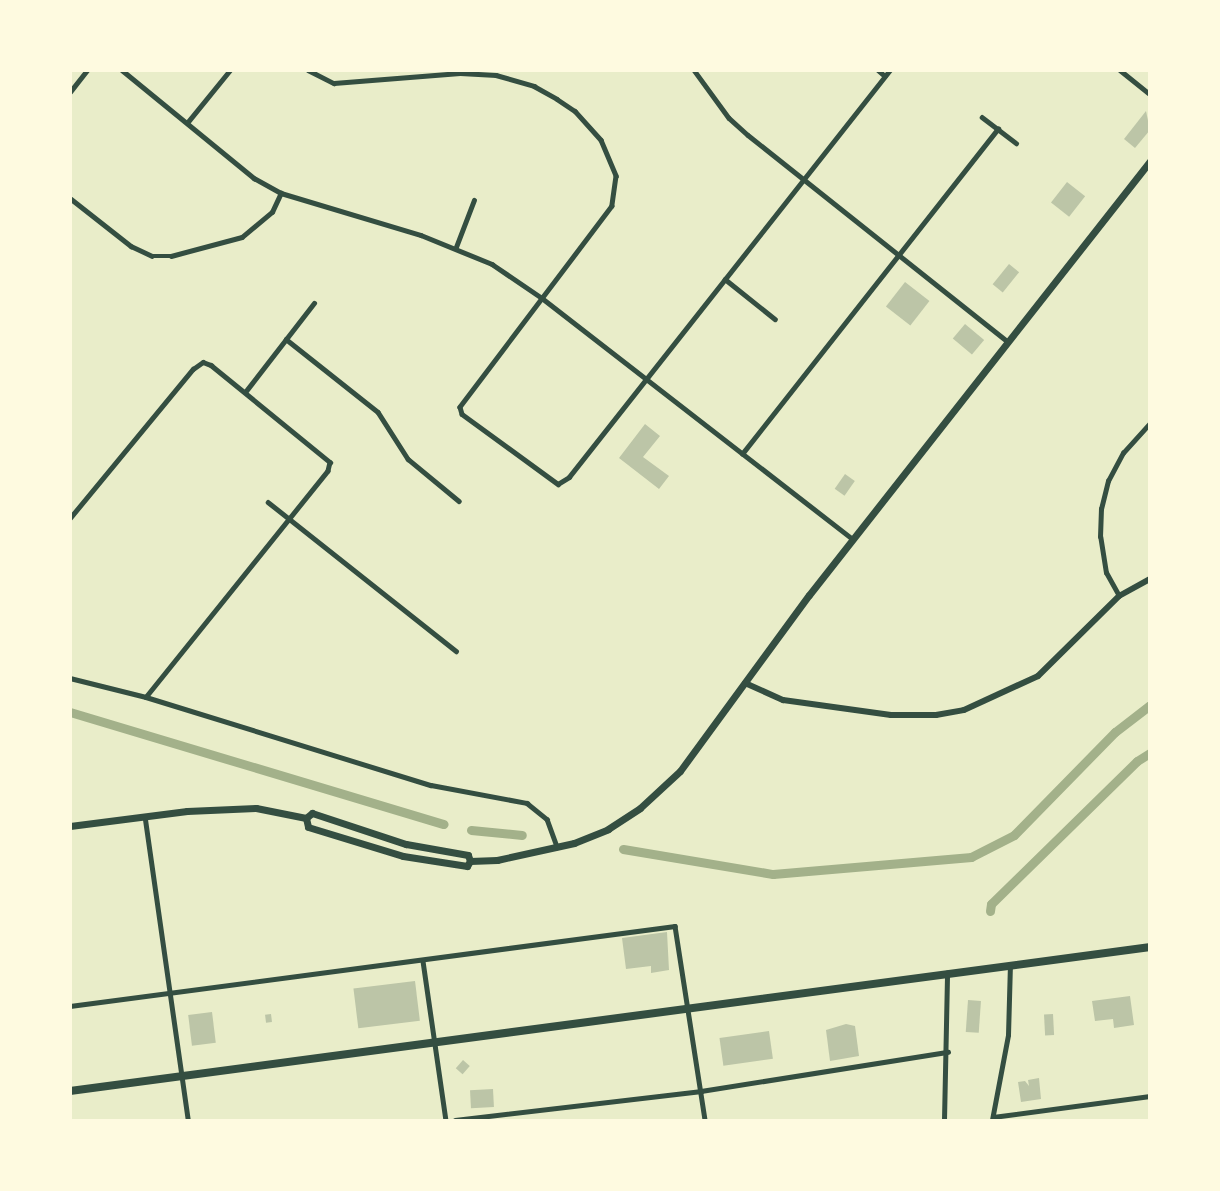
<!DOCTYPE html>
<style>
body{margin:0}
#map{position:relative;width:1220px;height:1191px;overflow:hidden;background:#e9edc9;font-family:Cabin,sans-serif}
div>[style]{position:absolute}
.canal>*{height:9px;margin:-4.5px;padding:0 4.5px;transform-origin:4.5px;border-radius:4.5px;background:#a3b18a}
.building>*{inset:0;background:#bcc5a7;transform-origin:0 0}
.minor>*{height:4.5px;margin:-2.25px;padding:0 2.25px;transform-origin:2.25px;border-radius:2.25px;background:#344e41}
.tertiary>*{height:6px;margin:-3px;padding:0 3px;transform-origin:3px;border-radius:3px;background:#344e41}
.secondary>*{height:7px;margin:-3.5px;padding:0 3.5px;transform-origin:3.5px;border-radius:3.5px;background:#344e41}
.primary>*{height:8px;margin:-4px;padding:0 4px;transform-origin:4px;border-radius:4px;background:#344e41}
span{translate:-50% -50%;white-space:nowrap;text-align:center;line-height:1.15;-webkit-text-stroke:4.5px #fefae0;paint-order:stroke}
.frame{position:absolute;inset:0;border:72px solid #fefae0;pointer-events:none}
</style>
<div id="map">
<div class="canal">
<i style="left:70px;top:712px;width:390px;rotate:16.7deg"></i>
<i style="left:471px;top:830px;width:51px;rotate:5.6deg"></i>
<i style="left:623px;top:849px;width:152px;rotate:9.5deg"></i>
<i style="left:773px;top:874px;width:199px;rotate:-4.9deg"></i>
<i style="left:971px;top:857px;width:48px;rotate:-27.1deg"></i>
<i style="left:1014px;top:835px;width:144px;rotate:-45.6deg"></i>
<i style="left:1115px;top:732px;width:44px;rotate:-37.6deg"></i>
<i style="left:990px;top:911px;width:7px;rotate:-82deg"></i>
<i style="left:991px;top:904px;width:204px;rotate:-44.4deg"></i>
<i style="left:1137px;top:761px;width:15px;rotate:-32deg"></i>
</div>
<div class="building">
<i style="clip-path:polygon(1146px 111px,1150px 130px,1135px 148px,1124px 139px)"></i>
<i style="left:1067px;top:182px;width:23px;height:26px;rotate:38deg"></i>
<i style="left:1009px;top:264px;width:13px;height:26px;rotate:39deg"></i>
<i style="left:905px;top:282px;width:31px;height:31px;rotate:38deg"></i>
<i style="left:965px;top:324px;width:25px;height:19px;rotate:40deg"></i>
<i style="clip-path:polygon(645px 424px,660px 436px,643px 457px,669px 476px,659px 489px,619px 458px)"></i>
<i style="left:845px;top:474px;width:12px;height:18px;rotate:35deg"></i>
<i style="clip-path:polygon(667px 932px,669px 970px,651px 973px,651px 966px,626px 969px,622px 938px)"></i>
<i style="left:415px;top:981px;width:40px;height:62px;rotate:83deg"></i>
<i style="clip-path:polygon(1130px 996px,1134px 1025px,1114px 1028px,1113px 1019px,1095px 1021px,1092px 1001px)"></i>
<i style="left:968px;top:1000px;width:13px;height:32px;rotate:4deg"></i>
<i style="left:212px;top:1012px;width:31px;height:24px;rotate:83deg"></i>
<i style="left:271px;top:1014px;width:8px;height:6px;rotate:83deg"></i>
<i style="left:1053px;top:1014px;width:21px;height:9px;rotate:87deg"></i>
<i style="clip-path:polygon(846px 1024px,855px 1026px,859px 1056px,830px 1061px,826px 1030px)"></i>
<i style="left:769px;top:1031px;width:28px;height:50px;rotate:82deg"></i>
<i style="left:463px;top:1060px;width:9px;height:11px;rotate:41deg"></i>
<i style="clip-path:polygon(1039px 1078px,1041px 1099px,1021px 1102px,1018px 1082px,1025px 1081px,1029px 1086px,1028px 1080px)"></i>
<i style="left:493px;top:1089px;width:18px;height:23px;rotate:87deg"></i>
</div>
<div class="minor">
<i style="left:122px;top:70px;width:171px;rotate:39.3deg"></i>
<i style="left:254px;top:178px;width:31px;rotate:29deg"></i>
<i style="left:281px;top:193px;width:146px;rotate:16.7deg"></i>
<i style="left:421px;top:235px;width:77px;rotate:22.2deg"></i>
<i style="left:492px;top:264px;width:60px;rotate:34.2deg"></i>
<i style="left:542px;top:298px;width:393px;rotate:37.8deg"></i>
<i style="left:308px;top:70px;width:29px;rotate:27deg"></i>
<i style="left:334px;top:83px;width:126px;rotate:-4.5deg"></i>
<i style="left:460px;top:73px;width:36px;rotate:3deg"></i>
<i style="left:496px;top:75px;width:40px;rotate:16deg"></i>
<i style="left:534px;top:86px;width:26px;rotate:29deg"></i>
<i style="left:557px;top:99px;width:22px;rotate:34deg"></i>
<i style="left:575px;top:111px;width:39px;rotate:48deg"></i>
<i style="left:601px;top:140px;width:39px;rotate:67deg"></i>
<i style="left:616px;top:176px;width:30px;rotate:98deg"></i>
<i style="left:612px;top:206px;width:252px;rotate:127.1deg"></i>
<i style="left:460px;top:407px;width:7px;rotate:74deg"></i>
<i style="left:462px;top:414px;width:119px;rotate:36.1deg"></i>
<i style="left:558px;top:484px;width:13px;rotate:-32deg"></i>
<i style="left:569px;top:477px;width:518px;rotate:-51.74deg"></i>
<i style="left:694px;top:70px;width:59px;rotate:53.9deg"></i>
<i style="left:729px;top:118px;width:25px;rotate:42deg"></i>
<i style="left:748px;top:135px;width:331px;rotate:38.5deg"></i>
<i style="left:878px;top:70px;width:9px;rotate:41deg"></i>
<i style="left:1120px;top:70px;width:38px;rotate:39deg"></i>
<i style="left:70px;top:92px;width:28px;rotate:-52deg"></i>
<i style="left:982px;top:117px;width:43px;rotate:37.4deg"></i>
<i style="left:187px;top:123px;width:68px;rotate:-50.9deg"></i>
<i style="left:70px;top:198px;width:78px;rotate:38.2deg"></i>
<i style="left:131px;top:246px;width:23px;rotate:25deg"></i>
<i style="left:152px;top:256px;width:19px"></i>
<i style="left:171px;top:256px;width:73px;rotate:-15deg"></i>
<i style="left:242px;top:237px;width:39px;rotate:-40deg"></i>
<i style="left:272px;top:212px;width:21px;rotate:-65deg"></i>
<i style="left:456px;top:247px;width:50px;rotate:-69deg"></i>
<i style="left:725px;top:279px;width:64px;rotate:38.7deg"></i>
<i style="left:286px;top:339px;width:117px;rotate:38.4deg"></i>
<i style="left:378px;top:412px;width:56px;rotate:57.4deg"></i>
<i style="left:408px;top:459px;width:66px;rotate:39.5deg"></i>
<i style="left:246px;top:391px;width:111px;rotate:-52.3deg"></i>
<i style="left:742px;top:454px;width:414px;rotate:-51.8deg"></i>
<i style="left:268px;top:502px;width:240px;rotate:38.4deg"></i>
<i style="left:70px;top:518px;width:193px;rotate:-50.5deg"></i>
<i style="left:193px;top:369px;width:12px;rotate:-35deg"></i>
<i style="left:203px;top:362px;width:9px;rotate:21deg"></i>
<i style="left:211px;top:365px;width:154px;rotate:39.2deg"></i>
<i style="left:330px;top:462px;width:9px;rotate:103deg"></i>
<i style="left:328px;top:471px;width:290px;rotate:128.8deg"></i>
<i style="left:1119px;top:596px;width:26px;rotate:-119deg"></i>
<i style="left:1106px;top:573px;width:36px;rotate:-99deg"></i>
<i style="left:1100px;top:537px;width:28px;rotate:-88deg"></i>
<i style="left:1101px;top:509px;width:29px;rotate:-76deg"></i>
<i style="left:1108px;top:481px;width:32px;rotate:-62deg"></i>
<i style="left:1123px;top:453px;width:40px;rotate:-48deg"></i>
<i style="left:70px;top:678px;width:78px;rotate:14deg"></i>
<i style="left:146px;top:697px;width:298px;rotate:17.2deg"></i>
<i style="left:431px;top:785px;width:98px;rotate:10.6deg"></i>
<i style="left:527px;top:803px;width:26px;rotate:39deg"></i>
<i style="left:547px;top:819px;width:30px;rotate:70deg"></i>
<i style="left:145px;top:816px;width:307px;rotate:81.9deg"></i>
<i style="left:423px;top:961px;width:161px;rotate:81.8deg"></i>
<i style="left:70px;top:1006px;width:610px;rotate:-7.53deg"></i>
<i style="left:675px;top:926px;width:196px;rotate:81.2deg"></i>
<i style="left:993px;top:1117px;width:158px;rotate:-7.6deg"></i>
<i style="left:455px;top:1120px;width:248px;rotate:-6.7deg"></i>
<i style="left:701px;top:1091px;width:250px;rotate:-9deg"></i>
<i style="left:944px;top:1120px;width:147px;rotate:-88.8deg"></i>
<i style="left:992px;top:1120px;width:86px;rotate:-79.3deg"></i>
<i style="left:1008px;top:1035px;width:70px;rotate:-88.4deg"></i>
</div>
<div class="tertiary">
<i style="left:745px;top:683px;width:42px;rotate:24.1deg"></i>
<i style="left:783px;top:700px;width:109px;rotate:7.9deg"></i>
<i style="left:891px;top:715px;width:45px"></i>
<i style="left:936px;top:715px;width:28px;rotate:-10deg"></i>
<i style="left:964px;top:710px;width:81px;rotate:-24.7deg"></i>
<i style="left:1038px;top:676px;width:114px;rotate:-44.6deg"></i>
<i style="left:1119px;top:596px;width:35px;rotate:-29deg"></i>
</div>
<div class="secondary">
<i style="left:306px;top:818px;width:9px;rotate:77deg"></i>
<i style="left:308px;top:827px;width:99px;rotate:17deg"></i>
<i style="left:403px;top:856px;width:65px;rotate:8.9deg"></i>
<i style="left:467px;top:866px;width:6px;rotate:-59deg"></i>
<i style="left:470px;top:861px;width:27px;rotate:-2deg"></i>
<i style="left:497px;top:860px;width:79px;rotate:-12.4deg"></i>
<i style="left:574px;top:843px;width:37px;rotate:-22deg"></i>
<i style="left:608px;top:829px;width:38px;rotate:-33deg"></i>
<i style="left:640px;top:808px;width:54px;rotate:-42.8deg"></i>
<i style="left:680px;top:771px;width:218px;rotate:-53.8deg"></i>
<i style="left:809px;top:595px;width:552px;rotate:-51.84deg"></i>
<i style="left:70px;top:826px;width:118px;rotate:-7.3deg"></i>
<i style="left:187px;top:811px;width:69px;rotate:-2.5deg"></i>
<i style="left:256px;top:808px;width:51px;rotate:11.3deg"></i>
<i style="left:306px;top:818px;width:8px;rotate:-40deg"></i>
<i style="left:312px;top:813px;width:99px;rotate:18.3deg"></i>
<i style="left:406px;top:844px;width:63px;rotate:10.1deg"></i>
<i style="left:468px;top:855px;width:6px;rotate:72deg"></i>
</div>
<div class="primary">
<i style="left:70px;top:1091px;width:1090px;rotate:-7.59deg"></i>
</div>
<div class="frame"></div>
</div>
